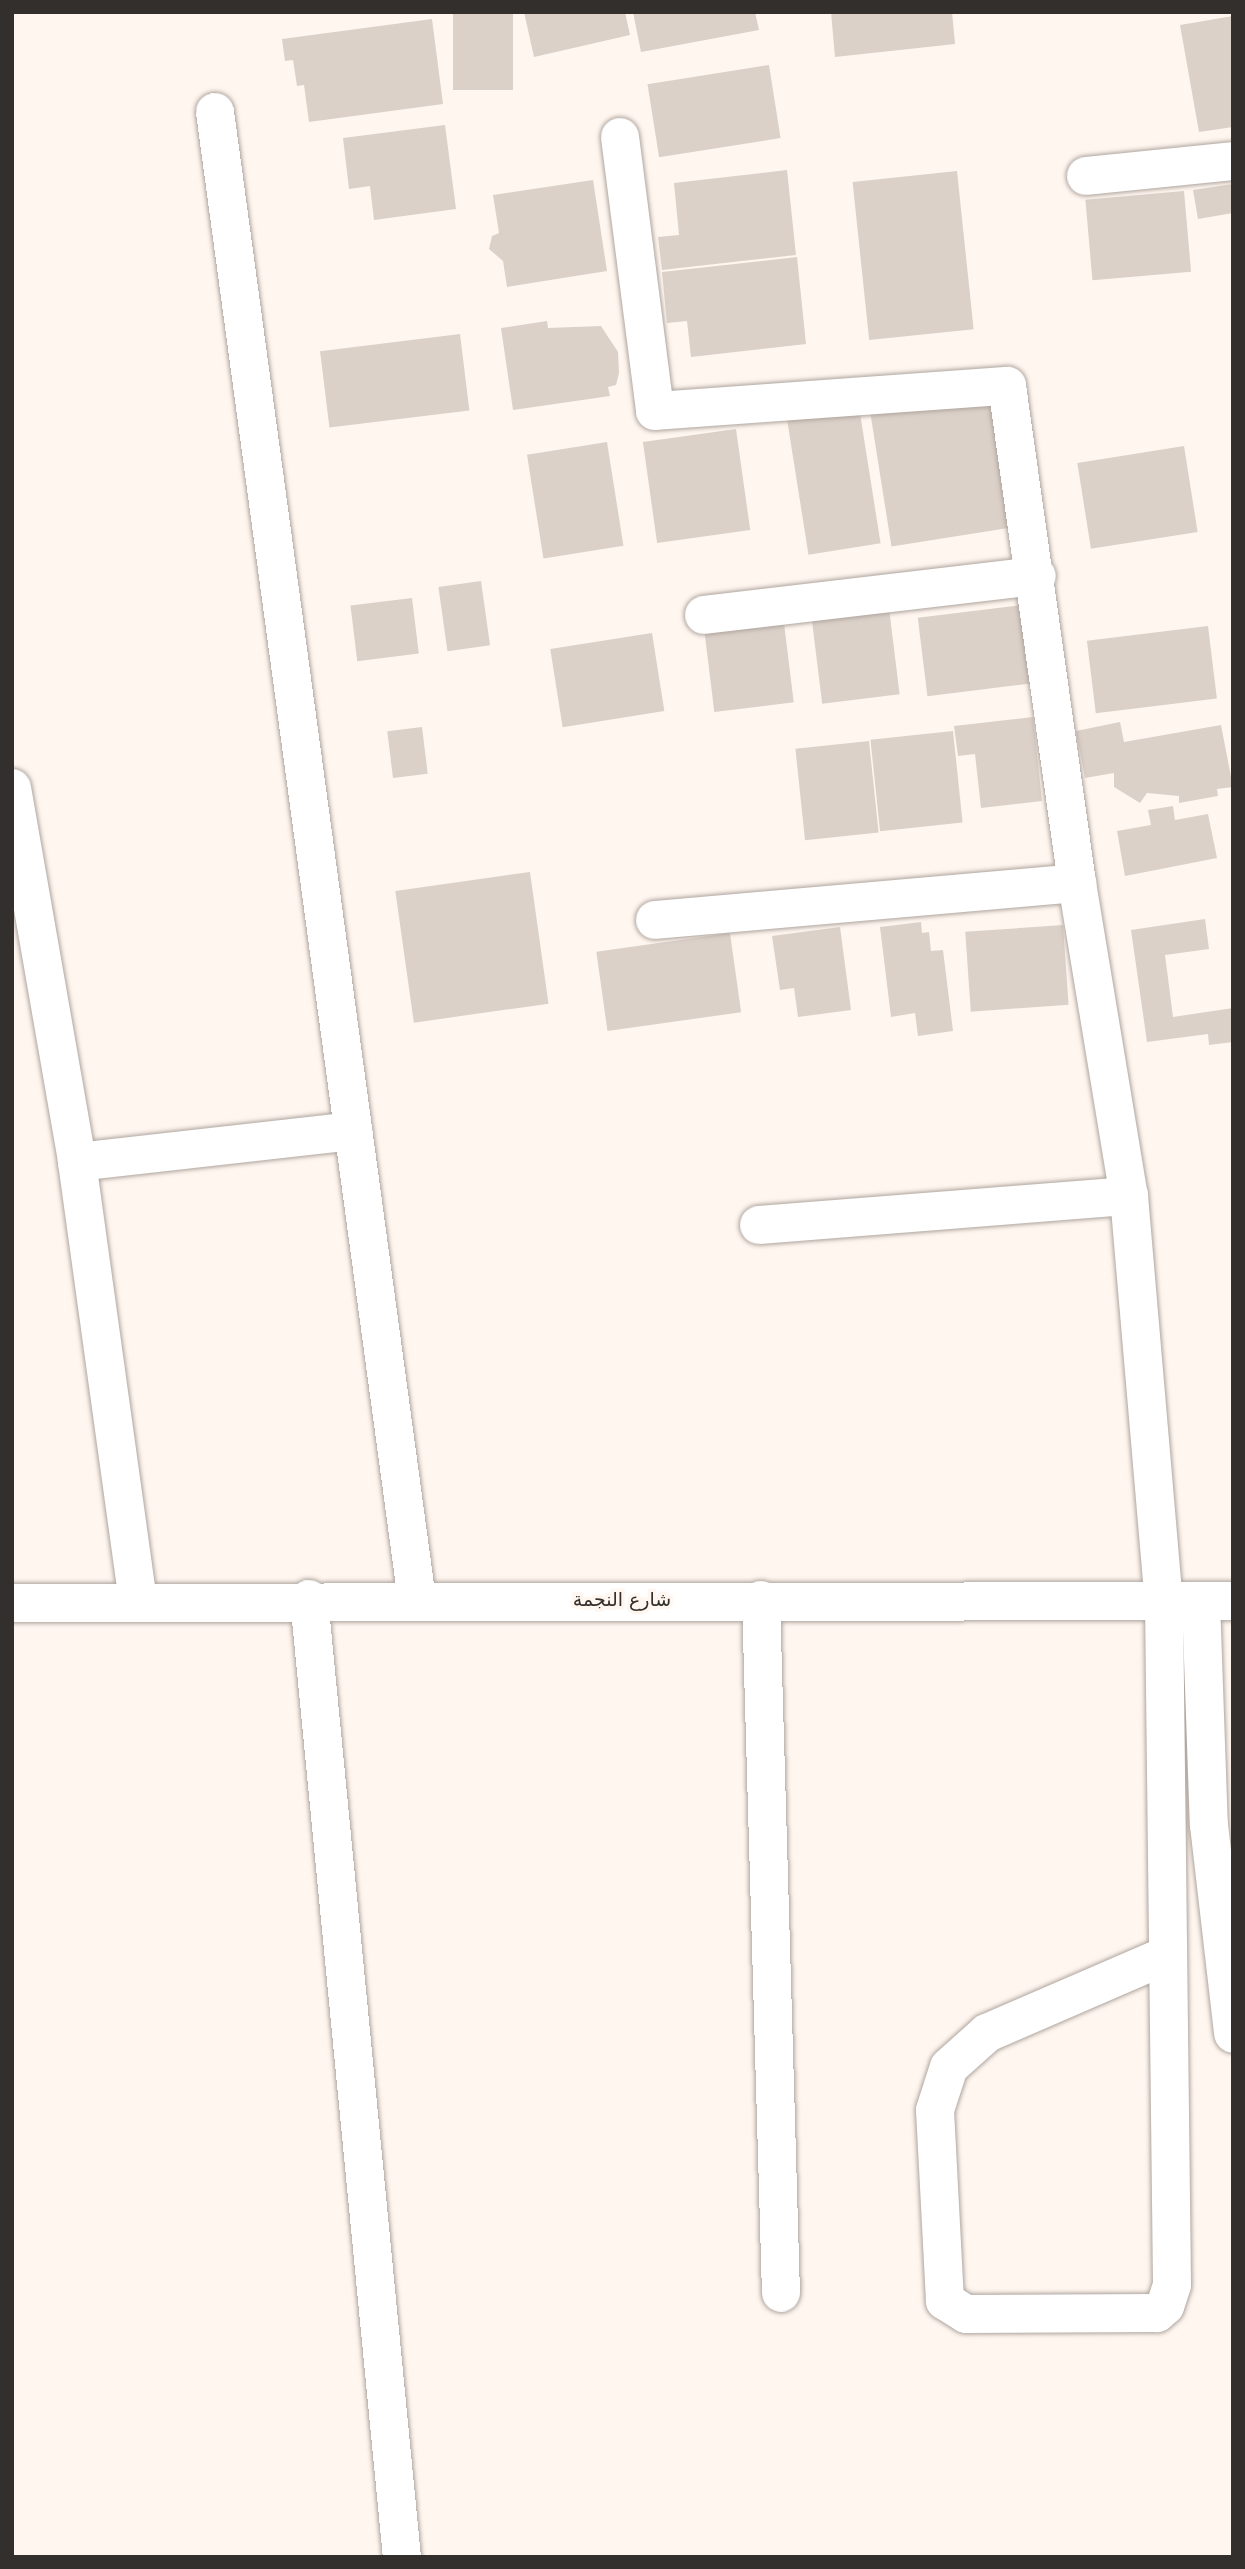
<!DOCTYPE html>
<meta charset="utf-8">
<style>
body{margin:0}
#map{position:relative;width:1245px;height:2569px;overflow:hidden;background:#fff6f0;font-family:"DejaVu Sans",Cairo,sans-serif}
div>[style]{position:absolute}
.building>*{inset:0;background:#dbd1c9;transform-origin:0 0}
.roads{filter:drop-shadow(0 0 2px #afa59e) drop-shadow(0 0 2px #afa59e)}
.minor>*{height:38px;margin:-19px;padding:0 19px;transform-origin:19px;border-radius:19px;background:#fff}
span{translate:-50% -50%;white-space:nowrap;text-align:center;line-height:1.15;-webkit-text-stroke:7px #fff6f0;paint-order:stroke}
.street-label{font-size:19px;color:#332f2c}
.frame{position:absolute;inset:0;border:14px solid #332f2c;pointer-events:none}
</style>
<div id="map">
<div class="building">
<i style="left:453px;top:12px;width:60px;height:78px"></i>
<i style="clip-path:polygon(524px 12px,625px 12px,630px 35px,534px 57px)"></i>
<i style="clip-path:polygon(633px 12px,755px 12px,759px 30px,641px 52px)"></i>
<i style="clip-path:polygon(831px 12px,952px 12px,955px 44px,835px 57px)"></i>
<i style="clip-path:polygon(1233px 16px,1233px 127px,1199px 132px,1180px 25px)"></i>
<i style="clip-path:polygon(432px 19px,443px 104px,309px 122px,304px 85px,297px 86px,293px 60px,285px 61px,282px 39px)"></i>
<i style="left:769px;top:65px;width:74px;height:123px;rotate:81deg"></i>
<i style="clip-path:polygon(445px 125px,456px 209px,374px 220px,370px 186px,349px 189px,343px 138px)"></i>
<i style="clip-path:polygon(787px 170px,796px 255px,662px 270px,658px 237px,679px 235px,674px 183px)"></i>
<i style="left:957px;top:171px;width:159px;height:105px;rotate:84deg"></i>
<i style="clip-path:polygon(593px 180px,607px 271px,507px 287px,503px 261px,489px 249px,492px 236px,499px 233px,493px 195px)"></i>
<i style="clip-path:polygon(1233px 184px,1233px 213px,1198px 219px,1193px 190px)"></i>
<i style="left:1184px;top:191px;width:81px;height:99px;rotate:85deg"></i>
<i style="clip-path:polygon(797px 257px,806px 344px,691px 357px,687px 321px,667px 323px,662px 272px)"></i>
<i style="clip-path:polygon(547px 321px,548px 328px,601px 326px,618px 352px,619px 373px,616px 385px,608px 387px,610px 396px,513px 410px,501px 328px)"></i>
<i style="left:460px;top:334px;width:77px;height:141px;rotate:83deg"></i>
<i style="left:992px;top:395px;width:134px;height:123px;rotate:81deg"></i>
<i style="left:859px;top:407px;width:138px;height:73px;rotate:81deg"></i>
<i style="left:736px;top:429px;width:102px;height:94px;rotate:82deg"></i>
<i style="left:607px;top:442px;width:105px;height:81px;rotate:81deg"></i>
<i style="left:1184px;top:446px;width:87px;height:108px;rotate:81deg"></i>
<i style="left:481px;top:581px;width:65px;height:43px;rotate:82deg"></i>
<i style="left:412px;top:598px;width:56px;height:62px;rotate:83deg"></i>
<i style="left:1022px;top:605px;width:79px;height:105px;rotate:83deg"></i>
<i style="left:889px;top:608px;width:87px;height:78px;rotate:83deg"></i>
<i style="left:783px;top:615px;width:88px;height:80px;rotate:83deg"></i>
<i style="left:1208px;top:626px;width:73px;height:122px;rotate:83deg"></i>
<i style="left:652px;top:633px;width:79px;height:103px;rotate:81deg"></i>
<i style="clip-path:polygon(1033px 717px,1042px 801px,981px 808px,975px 754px,958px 756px,954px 726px)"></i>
<i style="clip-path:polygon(1120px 722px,1124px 742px,1221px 725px,1233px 787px,1217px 789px,1218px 796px,1179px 803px,1179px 796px,1147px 793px,1140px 803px,1114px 787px,1114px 773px,1085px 778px,1076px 731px)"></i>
<i style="left:422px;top:727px;width:47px;height:35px;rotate:83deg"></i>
<i style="left:953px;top:731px;width:92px;height:83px;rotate:84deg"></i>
<i style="left:869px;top:741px;width:92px;height:74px;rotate:84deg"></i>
<i style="clip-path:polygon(1173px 806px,1175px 820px,1208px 814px,1217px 858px,1125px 876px,1117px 831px,1151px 825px,1148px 810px)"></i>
<i style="left:530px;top:872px;width:133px;height:136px;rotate:82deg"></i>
<i style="clip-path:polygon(1205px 919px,1209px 949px,1165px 955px,1173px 1017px,1233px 1008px,1233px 1042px,1209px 1045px,1208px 1034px,1147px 1042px,1131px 930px)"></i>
<i style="clip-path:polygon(921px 922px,922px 933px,929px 932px,931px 951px,943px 950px,953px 1031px,918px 1036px,915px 1013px,891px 1017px,880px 927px)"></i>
<i style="left:1063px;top:925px;width:80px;height:98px;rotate:86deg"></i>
<i style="clip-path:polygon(840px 927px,851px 1010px,798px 1017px,794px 988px,780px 990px,772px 936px)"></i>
<i style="left:730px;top:933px;width:80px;height:135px;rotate:82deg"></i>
</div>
<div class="roads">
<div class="minor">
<i style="left:215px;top:112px;width:1502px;rotate:82.27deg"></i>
<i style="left:620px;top:137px;width:276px;rotate:82.7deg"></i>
<i style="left:655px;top:411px;width:353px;rotate:-4.1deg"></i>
<i style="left:1007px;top:386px;width:502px;rotate:81.98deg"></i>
<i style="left:1077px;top:883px;width:317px;rotate:80.6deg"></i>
<i style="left:1129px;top:1196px;width:407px;rotate:85.1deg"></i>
<i style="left:1164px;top:1601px;width:684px;rotate:89.33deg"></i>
<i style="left:1172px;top:2285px;width:22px;rotate:108deg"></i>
<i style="left:1165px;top:2306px;width:11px;rotate:139deg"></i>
<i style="left:1157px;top:2313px;width:191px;rotate:179.7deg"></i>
<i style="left:966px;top:2314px;width:25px;rotate:-148deg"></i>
<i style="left:945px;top:2301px;width:191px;rotate:-93deg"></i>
<i style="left:935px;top:2110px;width:45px;rotate:-72deg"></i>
<i style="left:949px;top:2067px;width:51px;rotate:-41.8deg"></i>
<i style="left:987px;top:2033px;width:194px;rotate:-23.4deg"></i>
<i style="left:1086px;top:176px;width:148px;rotate:-5.8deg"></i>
<i style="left:704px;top:615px;width:335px;rotate:-6.7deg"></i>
<i style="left:12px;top:788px;width:380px;rotate:80.1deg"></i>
<i style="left:77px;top:1162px;width:444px;rotate:82.1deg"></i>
<i style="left:655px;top:920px;width:424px;rotate:-5deg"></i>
<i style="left:77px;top:1162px;width:278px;rotate:-6.4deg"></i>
<i style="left:759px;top:1225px;width:371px;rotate:-4.5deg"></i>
<i style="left:309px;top:1599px;width:963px;rotate:84.46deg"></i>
<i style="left:761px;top:1600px;width:693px;rotate:88.35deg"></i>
<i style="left:1201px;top:1601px;width:224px;rotate:88deg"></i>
<i style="left:1209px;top:1825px;width:210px;rotate:83.4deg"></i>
<i style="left:12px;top:1603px;width:1221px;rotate:-0.09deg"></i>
</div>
</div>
<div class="street-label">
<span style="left:622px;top:1600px">شارع النجمة</span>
</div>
<div class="frame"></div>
</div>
